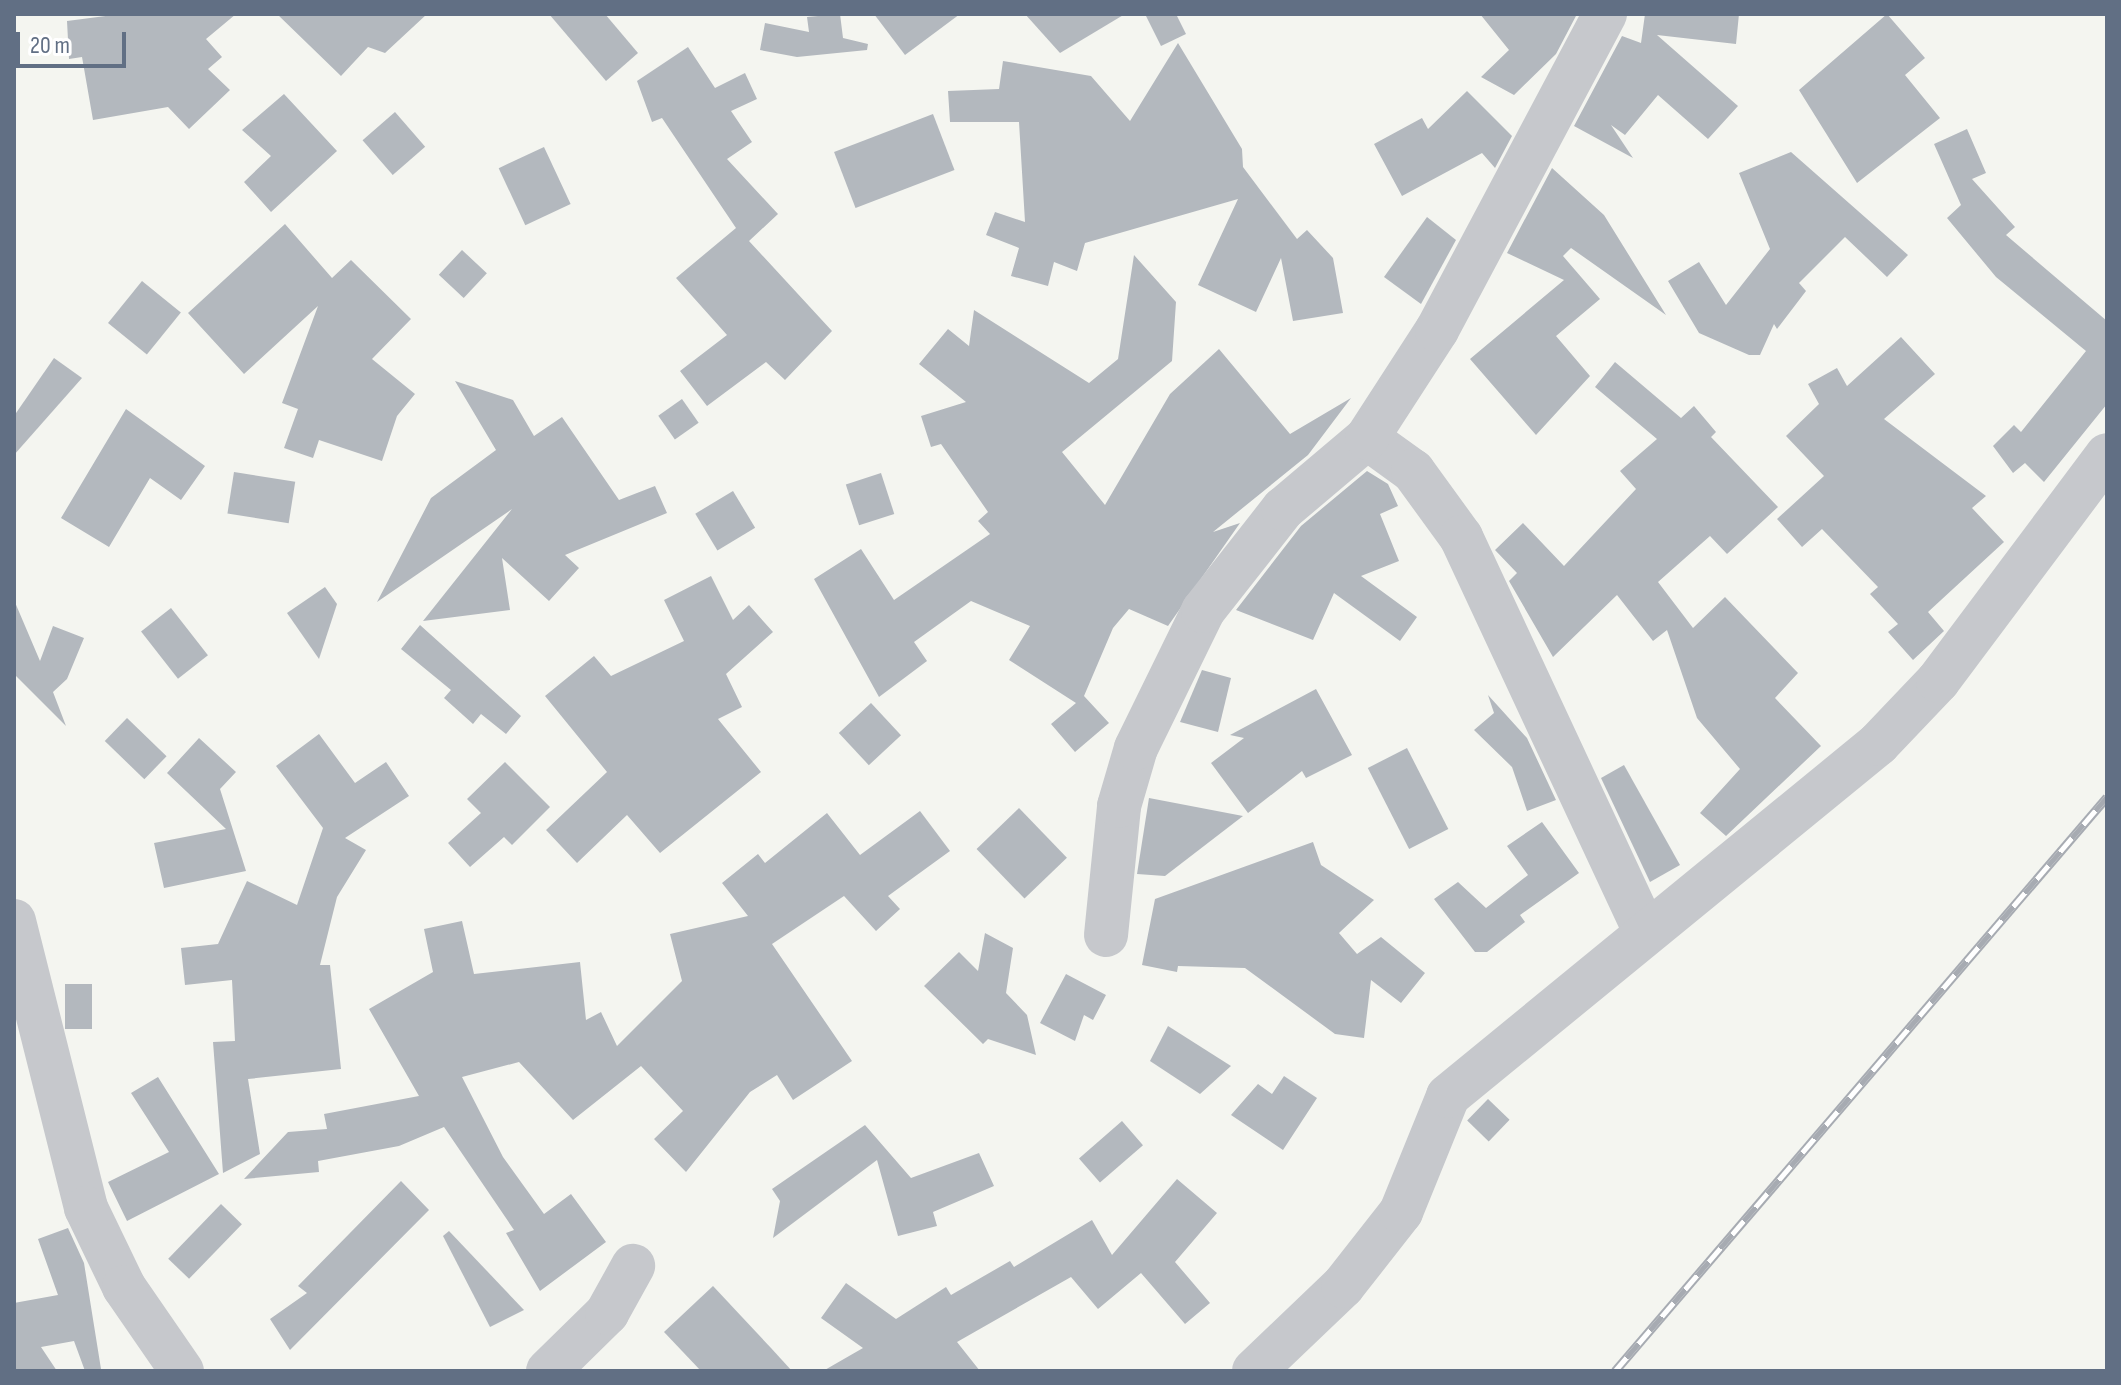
<!DOCTYPE html>
<style>
body{margin:0}
#map{position:relative;width:2121px;height:1385px;overflow:hidden;background:#f4f5f0;font-family:"Sofia Sans Condensed",sans-serif}
div>[style]{position:absolute}
.building>*{inset:0;background:#b3b8be;transform-origin:0 0}
.minor>*{height:44px;margin:-22px;padding:0 22px;transform-origin:22px;border-radius:22px;background:#c6c8cc}
.rail>*{height:9px;margin-top:-4.5px;transform-origin:0;background:repeating-linear-gradient(90deg,#fff 0 18px,#a7abb2 0 36px);box-sizing:border-box;border-block:2px solid #a7abb2}
span{translate:-50% -50%;white-space:nowrap;text-align:center;line-height:1.15;-webkit-text-stroke:8px #fff;paint-order:stroke}
.frame{position:absolute;inset:0;border:16px solid #616f84;pointer-events:none}
.scale{position:absolute;left:16px;top:32px;width:110px;height:36px;box-sizing:border-box;border:4px solid #616f84;border-top:0;padding-left:10px;font-size:24px;line-height:28px;white-space:nowrap;color:#616f84;-webkit-text-stroke:6px #fff;paint-order:stroke}
</style>
<div id="map">
<div class="building">
<i style="clip-path:polygon(121px 14px,236px 14px,206px 39px,222px 57px,208px 69px,230px 90px,189px 129px,168px 107px,93px 120px,82px 57px,69px 59px,67px 21px)"></i>
<i style="clip-path:polygon(277px 14px,427px 14px,385px 53px,368px 47px,341px 76px)"></i>
<i style="clip-path:polygon(549px 14px,605px 14px,638px 53px,606px 81px)"></i>
<i style="clip-path:polygon(840px 14px,843px 38px,868px 44px,867px 50px,797px 57px,760px 50px,765px 23px,809px 32px,807px 17px)"></i>
<i style="clip-path:polygon(874px 14px,960px 14px,905px 55px)"></i>
<i style="clip-path:polygon(1025px 14px,1125px 14px,1060px 53px)"></i>
<i style="clip-path:polygon(1145px 14px,1176px 14px,1186px 34px,1161px 46px)"></i>
<i style="clip-path:polygon(1480px 14px,1577px 14px,1556px 54px,1514px 95px,1481px 77px,1509px 50px)"></i>
<i style="clip-path:polygon(1645px 14px,1739px 14px,1736px 44px,1657px 35px,1738px 106px,1708px 139px,1658px 95px,1625px 135px,1611px 125px,1633px 158px,1574px 126px,1622px 36px,1641px 43px)"></i>
<i style="clip-path:polygon(1887px 14px,1925px 58px,1905px 75px,1940px 118px,1857px 183px,1799px 90px)"></i>
<i style="clip-path:polygon(1178px 43px,1242px 149px,1243px 167px,1297px 239px,1307px 230px,1333px 258px,1343px 313px,1293px 321px,1281px 258px,1256px 312px,1198px 285px,1238px 199px,1085px 243px,1077px 271px,1054px 262px,1048px 286px,1011px 276px,1019px 248px,986px 235px,995px 212px,1025px 222px,1019px 122px,950px 122px,948px 91px,999px 89px,1003px 61px,1091px 76px,1130px 121px)"></i>
<i style="clip-path:polygon(688px 47px,715px 88px,745px 73px,757px 99px,731px 111px,752px 142px,727px 159px,778px 214px,749px 241px,832px 331px,785px 380px,766px 362px,707px 406px,680px 371px,727px 335px,676px 278px,736px 228px,662px 118px,652px 122px,637px 81px)"></i>
<i style="clip-path:polygon(1467px 91px,1512px 136px,1495px 168px,1482px 153px,1402px 196px,1374px 144px,1422px 118px,1428px 129px)"></i>
<i style="clip-path:polygon(284px 94px,337px 151px,271px 212px,244px 182px,271px 156px,242px 130px)"></i>
<i style="left:395px;top:112px;width:46px;height:43px;rotate:49deg"></i>
<i style="left:933px;top:114px;width:60px;height:106px;rotate:69deg"></i>
<i style="clip-path:polygon(1967px 129px,1986px 173px,1972px 179px,2015px 227px,2006px 235px,2107px 321px,2107px 404px,2044px 482px,2025px 463px,2013px 473px,1993px 446px,2014px 425px,2021px 432px,2086px 351px,1996px 277px,1947px 218px,1961px 205px,1934px 144px)"></i>
<i style="left:544px;top:147px;width:63px;height:50px;rotate:65deg"></i>
<i style="clip-path:polygon(1791px 152px,1908px 255px,1887px 277px,1845px 237px,1799px 283px,1806px 291px,1777px 329px,1774px 324px,1760px 355px,1749px 355px,1699px 333px,1668px 281px,1699px 262px,1726px 305px,1770px 249px,1739px 173px)"></i>
<i style="clip-path:polygon(1552px 168px,1604px 215px,1666px 315px,1571px 248px,1563px 256px,1600px 299px,1556px 336px,1590px 376px,1536px 435px,1470px 359px,1564px 280px,1507px 253px)"></i>
<i style="clip-path:polygon(1427px 217px,1456px 240px,1421px 304px,1384px 277px)"></i>
<i style="clip-path:polygon(285px 224px,332px 278px,351px 260px,411px 319px,372px 359px,415px 394px,397px 416px,382px 461px,319px 440px,313px 458px,284px 448px,298px 409px,282px 403px,318px 306px,244px 374px,188px 313px)"></i>
<i style="left:462px;top:250px;width:34px;height:34px;rotate:43deg"></i>
<i style="clip-path:polygon(1134px 255px,1176px 302px,1172px 361px,1062px 452px,1105px 505px,1170px 394px,1219px 349px,1290px 434px,1351px 398px,1308px 455px,1213px 532px,1240px 523px,1168px 626px,1129px 609px,1113px 628px,1084px 696px,1109px 723px,1075px 752px,1051px 724px,1076px 703px,1009px 660px,1030px 626px,971px 601px,914px 642px,927px 661px,879px 697px,814px 579px,861px 549px,894px 600px,990px 534px,978px 521px,988px 512px,941px 444px,931px 447px,921px 416px,966px 402px,919px 364px,948px 329px,969px 346px,974px 310px,1089px 383px,1118px 359px)"></i>
<i style="left:142px;top:281px;width:50px;height:54px;rotate:39deg"></i>
<i style="clip-path:polygon(1901px 337px,1935px 374px,1884px 419px,1986px 496px,1972px 508px,2004px 542px,1928px 612px,1944px 631px,1913px 660px,1888px 632px,1898px 624px,1870px 594px,1878px 587px,1822px 529px,1802px 547px,1777px 519px,1824px 476px,1786px 436px,1819px 404px,1808px 384px,1837px 368px,1847px 386px)"></i>
<i style="clip-path:polygon(54px 358px,82px 378px,14px 455px,14px 416px)"></i>
<i style="clip-path:polygon(1615px 362px,1681px 418px,1694px 406px,1716px 432px,1711px 437px,1778px 507px,1727px 554px,1710px 536px,1658px 582px,1693px 628px,1725px 597px,1798px 673px,1775px 698px,1821px 746px,1726px 836px,1700px 813px,1740px 769px,1697px 718px,1667px 630px,1653px 641px,1617px 595px,1553px 657px,1509px 581px,1517px 573px,1495px 550px,1523px 523px,1564px 566px,1636px 489px,1620px 471px,1657px 439px,1595px 387px)"></i>
<i style="clip-path:polygon(455px 381px,513px 400px,534px 436px,562px 417px,619px 500px,655px 486px,667px 513px,565px 555px,579px 568px,549px 601px,502px 558px,510px 610px,423px 621px,512px 509px,377px 602px,431px 498px,496px 450px)"></i>
<i style="left:682px;top:399px;width:29px;height:29px;rotate:55deg"></i>
<i style="clip-path:polygon(126px 409px,205px 466px,181px 500px,150px 478px,109px 547px,61px 518px)"></i>
<i style="clip-path:polygon(1367px 471px,1388px 484px,1398px 506px,1380px 514px,1399px 561px,1361px 576px,1417px 617px,1400px 641px,1334px 593px,1313px 640px,1236px 610px,1301px 526px)"></i>
<i style="left:234px;top:472px;width:62px;height:42px;rotate:9deg"></i>
<i style="left:881px;top:473px;width:43px;height:37px;rotate:72deg"></i>
<i style="left:733px;top:491px;width:43px;height:44px;rotate:59deg"></i>
<i style="clip-path:polygon(711px 576px,733px 620px,749px 605px,773px 632px,726px 674px,742px 707px,718px 719px,761px 772px,660px 853px,627px 815px,577px 863px,546px 830px,607px 772px,545px 696px,594px 656px,611px 676px,684px 641px,664px 600px)"></i>
<i style="clip-path:polygon(325px 587px,337px 604px,319px 659px,287px 613px)"></i>
<i style="clip-path:polygon(14px 600px,40px 661px,53px 626px,84px 638px,67px 679px,53px 692px,66px 726px,14px 674px)"></i>
<i style="left:171px;top:608px;width:60px;height:38px;rotate:52deg"></i>
<i style="clip-path:polygon(420px 625px,521px 716px,506px 734px,481px 714px,473px 724px,444px 698px,451px 690px,401px 649px)"></i>
<i style="clip-path:polygon(1202px 670px,1231px 678px,1218px 732px,1180px 722px)"></i>
<i style="clip-path:polygon(1316px 689px,1352px 755px,1306px 778px,1302px 771px,1248px 813px,1211px 763px,1244px 738px,1230px 735px)"></i>
<i style="clip-path:polygon(1488px 695px,1527px 738px,1556px 800px,1527px 811px,1512px 767px,1474px 730px,1494px 713px)"></i>
<i style="left:871px;top:703px;width:44px;height:44px;rotate:47deg"></i>
<i style="left:127px;top:718px;width:55px;height:32px;rotate:44deg"></i>
<i style="clip-path:polygon(319px 734px,355px 783px,386px 762px,409px 796px,345px 838px,366px 850px,337px 897px,320px 965px,330px 965px,341px 1069px,248px 1079px,260px 1154px,223px 1173px,213px 1042px,235px 1041px,232px 980px,185px 985px,181px 948px,218px 944px,247px 881px,297px 905px,323px 828px,276px 766px)"></i>
<i style="clip-path:polygon(199px 738px,236px 772px,220px 789px,246px 871px,164px 888px,154px 843px,226px 829px,167px 773px)"></i>
<i style="left:1407px;top:748px;width:91px;height:44px;rotate:63deg"></i>
<i style="clip-path:polygon(505px 762px,550px 807px,512px 845px,504px 837px,470px 867px,448px 843px,481px 813px,467px 799px)"></i>
<i style="clip-path:polygon(1624px 765px,1680px 865px,1650px 882px,1601px 778px)"></i>
<i style="clip-path:polygon(1149px 798px,1243px 816px,1165px 876px,1137px 874px)"></i>
<i style="left:1019px;top:808px;width:69px;height:59px;rotate:46deg"></i>
<i style="clip-path:polygon(920px 811px,950px 851px,888px 896px,900px 909px,876px 931px,844px 896px,772px 944px,852px 1061px,793px 1100px,777px 1075px,750px 1092px,686px 1172px,654px 1139px,683px 1111px,641px 1066px,573px 1120px,519px 1062px,462px 1077px,503px 1157px,544px 1214px,571px 1194px,606px 1242px,540px 1291px,506px 1233px,514px 1230px,444px 1127px,399px 1146px,318px 1161px,319px 1172px,244px 1179px,288px 1132px,327px 1129px,324px 1114px,419px 1096px,369px 1009px,433px 972px,424px 929px,462px 921px,474px 974px,580px 962px,586px 1020px,601px 1012px,617px 1046px,682px 981px,670px 934px,748px 916px,722px 883px,758px 854px,765px 863px,827px 813px,860px 855px)"></i>
<i style="clip-path:polygon(1542px 822px,1579px 873px,1520px 915px,1525px 922px,1487px 952px,1475px 952px,1434px 899px,1458px 882px,1486px 908px,1528px 875px,1507px 846px)"></i>
<i style="clip-path:polygon(1313px 842px,1321px 865px,1374px 900px,1339px 933px,1357px 954px,1381px 937px,1425px 973px,1401px 1003px,1371px 980px,1364px 1038px,1335px 1034px,1245px 968px,1178px 966px,1177px 972px,1142px 965px,1155px 899px)"></i>
<i style="clip-path:polygon(985px 933px,1013px 948px,1006px 993px,1027px 1015px,1036px 1055px,988px 1039px,983px 1044px,924px 986px,959px 952px,978px 971px)"></i>
<i style="clip-path:polygon(1066px 974px,1106px 995px,1093px 1020px,1084px 1015px,1075px 1041px,1040px 1023px)"></i>
<i style="left:65px;top:984px;width:27px;height:45px"></i>
<i style="clip-path:polygon(1168px 1026px,1231px 1066px,1200px 1094px,1150px 1061px)"></i>
<i style="clip-path:polygon(1284px 1076px,1317px 1098px,1283px 1150px,1231px 1115px,1258px 1084px,1272px 1094px)"></i>
<i style="clip-path:polygon(158px 1077px,219px 1174px,127px 1221px,108px 1182px,169px 1152px,131px 1093px)"></i>
<i style="left:1488px;top:1099px;width:30px;height:30px;rotate:44deg"></i>
<i style="left:1122px;top:1121px;width:32px;height:57px;rotate:49deg"></i>
<i style="clip-path:polygon(865px 1125px,911px 1178px,979px 1153px,994px 1186px,933px 1212px,937px 1226px,898px 1236px,877px 1160px,773px 1238px,780px 1201px,772px 1189px)"></i>
<i style="clip-path:polygon(1177px 1179px,1217px 1213px,1175px 1262px,1210px 1303px,1185px 1324px,1141px 1273px,1098px 1309px,1071px 1277px,957px 1342px,980px 1371px,823px 1371px,863px 1348px,821px 1318px,846px 1283px,896px 1319px,946px 1287px,951px 1295px,1010px 1261px,1014px 1267px,1092px 1220px,1112px 1255px)"></i>
<i style="clip-path:polygon(401px 1181px,429px 1210px,290px 1350px,270px 1319px,307px 1293px,298px 1286px)"></i>
<i style="left:221px;top:1204px;width:29px;height:76px;rotate:44deg"></i>
<i style="clip-path:polygon(68px 1228px,84px 1263px,101px 1369px,85px 1371px,74px 1341px,41px 1347px,57px 1371px,14px 1371px,14px 1303px,58px 1295px,38px 1239px)"></i>
<i style="clip-path:polygon(449px 1231px,524px 1310px,490px 1327px,443px 1236px)"></i>
<i style="clip-path:polygon(713px 1286px,771px 1348px,792px 1371px,701px 1371px,664px 1332px)"></i>
</div>
<div class="minor">
<i style="left:1367px;top:438px;width:57px;rotate:35.7deg"></i>
<i style="left:1413px;top:471px;width:82px;rotate:54deg"></i>
<i style="left:1461px;top:537px;width:437px;rotate:65deg"></i>
<i style="left:14px;top:921px;width:296px;rotate:75.9deg"></i>
<i style="left:86px;top:1208px;width:88px;rotate:64.3deg"></i>
<i style="left:124px;top:1287px;width:102px;rotate:55.4deg"></i>
<i style="left:1106px;top:935px;width:130px;rotate:-84.2deg"></i>
<i style="left:1119px;top:806px;width:60px;rotate:-73.7deg"></i>
<i style="left:1136px;top:748px;width:153px;rotate:-63.9deg"></i>
<i style="left:1203px;top:611px;width:130px;rotate:-51.9deg"></i>
<i style="left:1283px;top:509px;width:110px;rotate:-40.2deg"></i>
<i style="left:1367px;top:438px;width:129px;rotate:-57.1deg"></i>
<i style="left:1437px;top:330px;width:358px;rotate:-62deg"></i>
<i style="left:548px;top:1371px;width:83px;rotate:-44.5deg"></i>
<i style="left:607px;top:1313px;width:54px;rotate:-61deg"></i>
<i style="left:1254px;top:1371px;width:123px;rotate:-43.7deg"></i>
<i style="left:1343px;top:1286px;width:94px;rotate:-51.9deg"></i>
<i style="left:1401px;top:1212px;width:125px;rotate:-67.9deg"></i>
<i style="left:1448px;top:1096px;width:556px;rotate:-39.3deg"></i>
<i style="left:1878px;top:744px;width:87px;rotate:-46.4deg"></i>
<i style="left:1938px;top:681px;width:282px;rotate:-53.2deg"></i>
</div>
<div class="rail">
<i style="left:1615px;top:1371px;width:756px;rotate:-49.4deg"></i>
</div>
<div class="frame"></div>
<div class="scale">20 m</div>
</div>
